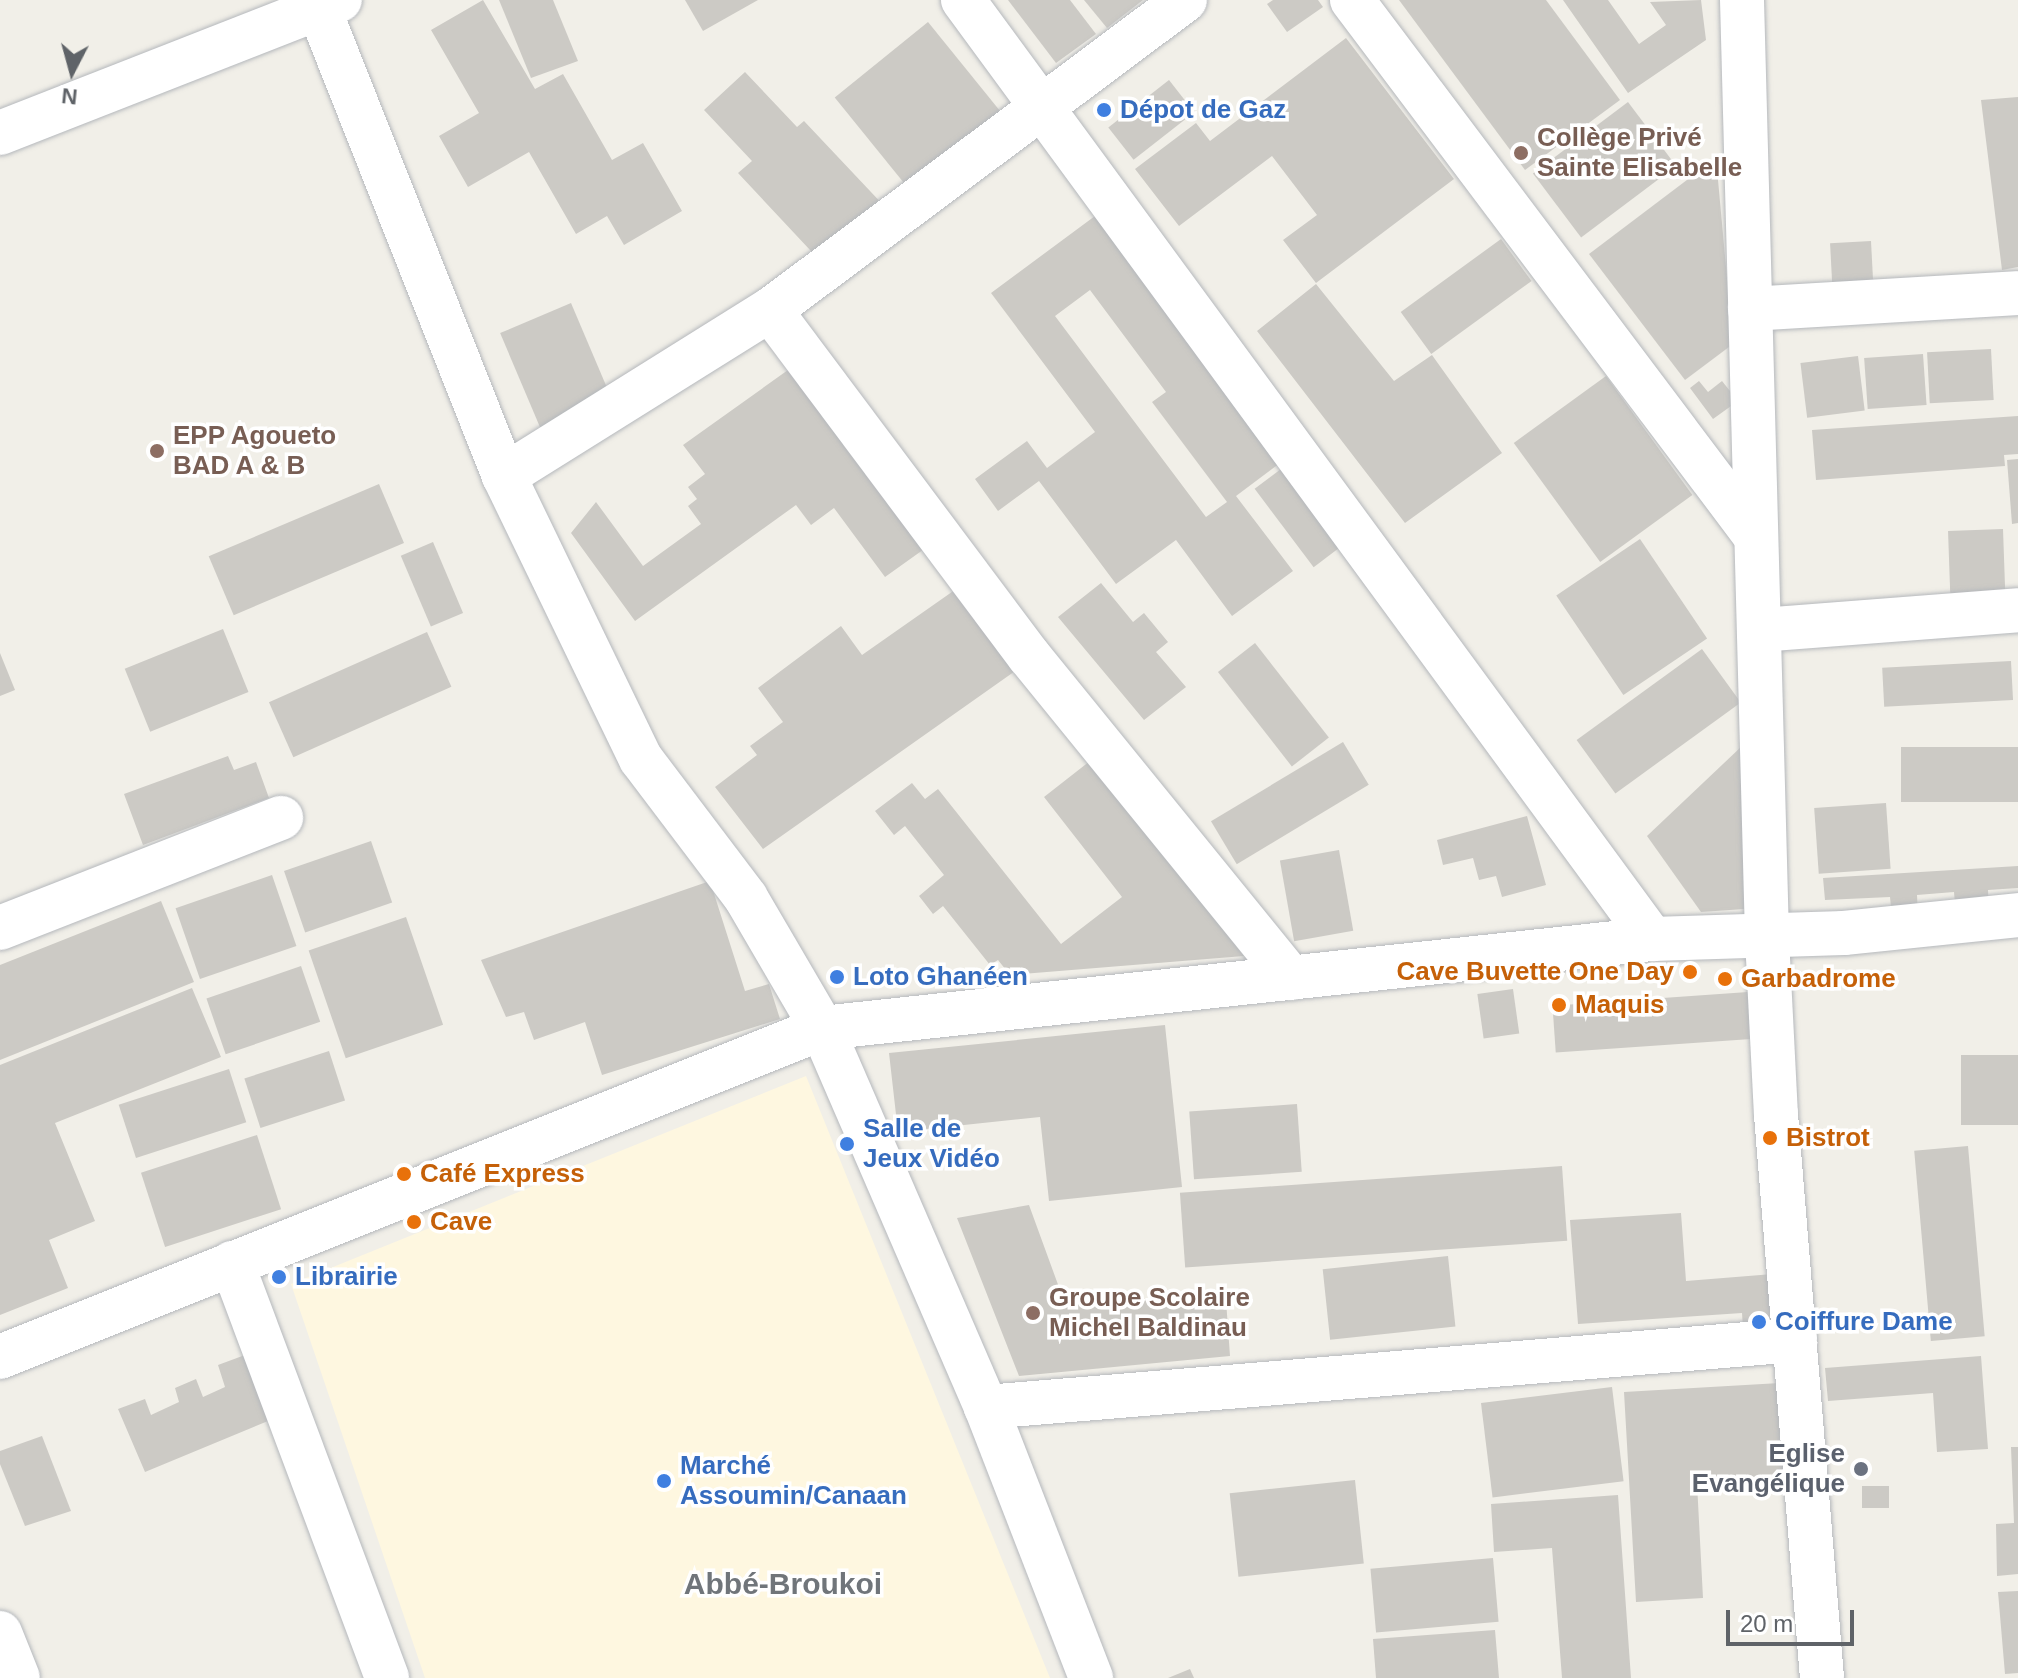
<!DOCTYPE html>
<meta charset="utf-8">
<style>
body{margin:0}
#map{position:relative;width:2018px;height:1678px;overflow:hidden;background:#f1efe8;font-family:Arial,sans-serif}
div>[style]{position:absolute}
.commercial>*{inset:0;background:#fef7e0}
.building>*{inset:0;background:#cccac5;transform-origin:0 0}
.roads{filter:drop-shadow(0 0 2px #b5b8bc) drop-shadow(0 0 2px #b5b8bc)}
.minor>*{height:44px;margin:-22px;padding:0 22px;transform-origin:22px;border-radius:22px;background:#fff}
.tertiary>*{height:44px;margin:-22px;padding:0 22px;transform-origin:22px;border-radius:22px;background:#fff}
.dots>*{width:22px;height:22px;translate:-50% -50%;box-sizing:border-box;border:4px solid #fff;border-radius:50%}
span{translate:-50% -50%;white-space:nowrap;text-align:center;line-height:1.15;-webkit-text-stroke:7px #fff;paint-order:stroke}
.shop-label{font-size:26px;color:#366cbe;font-weight:700}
.left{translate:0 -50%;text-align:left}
.education-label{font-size:26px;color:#785e54;font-weight:700}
.food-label{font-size:26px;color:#c56008;font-weight:700}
.right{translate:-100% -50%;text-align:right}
.worship-label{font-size:26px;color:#5b616d;font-weight:700}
.quarter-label{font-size:30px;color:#70757a;font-weight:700}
.north{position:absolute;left:32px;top:32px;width:80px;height:80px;-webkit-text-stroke:6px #fff;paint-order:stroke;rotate:186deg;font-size:22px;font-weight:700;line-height:32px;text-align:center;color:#5f6368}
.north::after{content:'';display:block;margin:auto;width:28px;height:36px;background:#5f6368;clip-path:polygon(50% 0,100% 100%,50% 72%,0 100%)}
.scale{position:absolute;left:1726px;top:1610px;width:128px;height:36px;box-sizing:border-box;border:4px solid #5f6368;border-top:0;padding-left:10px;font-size:24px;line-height:28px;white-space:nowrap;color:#5f6368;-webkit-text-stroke:6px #fff;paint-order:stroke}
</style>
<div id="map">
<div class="commercial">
<i style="clip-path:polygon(806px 1076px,1050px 1678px,425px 1678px,291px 1284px)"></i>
</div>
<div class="building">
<i style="clip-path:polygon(483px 0,535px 89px,563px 74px,612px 160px,643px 143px,682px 211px,624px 245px,607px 216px,576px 234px,529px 152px,468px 187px,439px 136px,479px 113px,431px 30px)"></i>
<i style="clip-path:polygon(499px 0,553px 0,578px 61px,531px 78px)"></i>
<i style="clip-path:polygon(685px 0,758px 0,703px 31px)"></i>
<i style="clip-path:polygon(1008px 0,1070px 0,1096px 34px,1056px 63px)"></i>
<i style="clip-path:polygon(1084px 0,1143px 0,1107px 28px)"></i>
<i style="clip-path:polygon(1273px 0,1318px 0,1323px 7px,1287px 32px,1267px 4px)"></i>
<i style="clip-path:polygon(1399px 0,1546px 0,1620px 100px,1525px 170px)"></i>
<i style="clip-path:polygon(1563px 0,1608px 0,1639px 44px,1666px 25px,1650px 2px,1701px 0,1706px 40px,1628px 93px)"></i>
<i style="left:928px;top:22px;width:129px;height:120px;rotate:51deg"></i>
<i style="clip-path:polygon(1346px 38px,1454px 179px,1316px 283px,1283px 240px,1317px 215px,1272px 156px,1179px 226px,1135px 169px,1196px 123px,1210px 141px)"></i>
<i style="clip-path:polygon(745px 72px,797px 127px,804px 121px,887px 209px,825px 266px,738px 173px,752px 161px,704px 110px)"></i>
<i style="left:1169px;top:80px;width:41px;height:77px;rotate:52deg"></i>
<i style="clip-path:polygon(2018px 97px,2018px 267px,2002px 270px,1981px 100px)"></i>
<i style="left:1628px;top:102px;width:80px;height:119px;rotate:53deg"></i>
<i style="clip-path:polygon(1716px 158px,1733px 344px,1685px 380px,1589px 254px)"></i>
<i style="clip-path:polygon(evenodd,1095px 216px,1280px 463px,1236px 496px,1293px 571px,1232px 616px,1176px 540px,1116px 584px,1039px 481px,998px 511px,975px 479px,1027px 441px,1047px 468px,1095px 432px,991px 293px,1095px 216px,1090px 290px,1166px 392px,1152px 402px,1227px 502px,1206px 517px,1055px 316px,1090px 290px)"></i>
<i style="left:1501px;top:239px;width:52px;height:124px;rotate:54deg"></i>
<i style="left:1871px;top:241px;width:42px;height:41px;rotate:87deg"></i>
<i style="clip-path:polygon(1316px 284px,1394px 381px,1432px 355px,1502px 453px,1405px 523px,1257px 331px)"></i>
<i style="left:571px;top:303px;width:106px;height:77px;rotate:67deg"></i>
<i style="left:1991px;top:349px;width:51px;height:64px;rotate:87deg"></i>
<i style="left:1923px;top:354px;width:51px;height:59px;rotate:86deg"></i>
<i style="left:1858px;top:356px;width:55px;height:58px;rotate:83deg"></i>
<i style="clip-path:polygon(795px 365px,927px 547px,885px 577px,834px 508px,811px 525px,796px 505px,635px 621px,571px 533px,596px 502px,643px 566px,701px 524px,688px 506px,697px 499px,688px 487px,705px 474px,683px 445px)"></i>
<i style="left:1606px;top:376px;width:147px;height:114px;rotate:54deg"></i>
<i style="clip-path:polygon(1699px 381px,1708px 392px,1722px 381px,1738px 401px,1713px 419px,1690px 388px)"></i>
<i style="clip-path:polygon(2018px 416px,2018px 454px,2004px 455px,2005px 466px,1816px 480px,1812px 430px)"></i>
<i style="clip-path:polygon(2018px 459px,2018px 523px,2012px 524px,2007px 460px)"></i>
<i style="left:1285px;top:466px;width:98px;height:38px;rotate:53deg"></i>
<i style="left:379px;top:484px;width:64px;height:185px;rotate:67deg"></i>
<i style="left:2003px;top:529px;width:69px;height:55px;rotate:88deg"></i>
<i style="left:1640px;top:539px;width:120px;height:101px;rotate:56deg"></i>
<i style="left:433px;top:542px;width:77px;height:35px;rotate:67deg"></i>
<i style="clip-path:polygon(1101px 583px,1133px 622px,1144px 613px,1168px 642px,1156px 652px,1186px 687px,1144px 720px,1058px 617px)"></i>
<i style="clip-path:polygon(959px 587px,1018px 669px,763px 849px,715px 787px,757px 755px,750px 746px,783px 722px,758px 688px,841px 626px,862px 655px)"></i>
<i style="left:223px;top:629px;width:68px;height:106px;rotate:68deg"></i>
<i style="left:427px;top:632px;width:60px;height:173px;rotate:66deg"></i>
<i style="left:1255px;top:643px;width:120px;height:47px;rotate:52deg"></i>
<i style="left:1702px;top:649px;width:66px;height:155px;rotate:54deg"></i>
<i style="clip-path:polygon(0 653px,15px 690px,0 696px)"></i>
<i style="left:2011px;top:661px;width:39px;height:129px;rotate:87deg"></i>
<i style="left:1343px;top:742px;width:50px;height:154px;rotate:59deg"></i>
<i style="clip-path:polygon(1742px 746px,1744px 909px,1701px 912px,1647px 836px)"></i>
<i style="left:2018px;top:747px;width:55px;height:117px;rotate:90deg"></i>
<i style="clip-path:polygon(228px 756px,234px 770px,256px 762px,269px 798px,143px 845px,124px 794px)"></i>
<i style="clip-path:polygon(1090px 761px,1244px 956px,1010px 975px,998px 960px,990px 965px,943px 906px,933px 914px,919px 896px,944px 875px,905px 826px,894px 835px,875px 811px,912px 783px,925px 799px,938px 789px,1061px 944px,1122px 897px,1044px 797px)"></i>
<i style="left:1886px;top:803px;width:66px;height:72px;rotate:86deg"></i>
<i style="clip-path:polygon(1527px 816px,1546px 885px,1502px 897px,1496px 876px,1479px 880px,1473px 858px,1443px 865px,1437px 840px)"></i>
<i style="left:371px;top:841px;width:65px;height:92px;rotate:71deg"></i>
<i style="left:1339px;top:850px;width:82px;height:60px;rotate:80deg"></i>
<i style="clip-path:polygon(2018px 866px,2018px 888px,1988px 890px,1989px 914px,1956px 916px,1954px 892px,1917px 895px,1918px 915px,1892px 917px,1890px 897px,1825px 900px,1823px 878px)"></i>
<i style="left:272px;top:875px;width:75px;height:102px;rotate:71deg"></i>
<i style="clip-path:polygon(710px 881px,745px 991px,769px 984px,780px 1019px,602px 1075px,585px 1022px,534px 1040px,524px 1012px,506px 1017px,481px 960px)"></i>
<i style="clip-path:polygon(161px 901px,194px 982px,0 1060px,0 965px)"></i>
<i style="left:406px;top:917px;width:114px;height:103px;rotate:71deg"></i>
<i style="left:301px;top:966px;width:59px;height:100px;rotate:71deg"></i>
<i style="clip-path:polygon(192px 988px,221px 1057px,55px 1123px,95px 1221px,49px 1240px,68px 1288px,0 1315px,0 1065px)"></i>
<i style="left:1513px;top:989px;width:45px;height:36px;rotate:82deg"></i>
<i style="left:1748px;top:992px;width:47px;height:196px;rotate:86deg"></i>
<i style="clip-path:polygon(1165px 1025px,1182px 1187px,1049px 1201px,1040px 1117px,898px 1132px,889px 1053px)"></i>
<i style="left:329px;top:1051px;width:52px;height:89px;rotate:72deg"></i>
<i style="left:2018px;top:1055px;width:70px;height:57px;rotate:90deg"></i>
<i style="left:229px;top:1069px;width:56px;height:116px;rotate:72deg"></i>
<i style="left:1297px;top:1104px;width:68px;height:108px;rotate:86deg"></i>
<i style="left:257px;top:1135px;width:78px;height:122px;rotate:72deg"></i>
<i style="left:1968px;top:1146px;width:191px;height:54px;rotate:85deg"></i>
<i style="left:1562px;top:1166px;width:75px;height:383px;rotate:86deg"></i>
<i style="clip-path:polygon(1029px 1205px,1064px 1301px,1226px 1300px,1230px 1356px,1019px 1376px,957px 1218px)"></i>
<i style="clip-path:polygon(1681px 1213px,1686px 1281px,1773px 1274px,1776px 1326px,1743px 1328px,1742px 1313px,1578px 1324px,1570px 1220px)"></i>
<i style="left:1448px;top:1256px;width:71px;height:126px;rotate:84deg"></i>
<i style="clip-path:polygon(245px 1355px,268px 1421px,145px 1472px,118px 1409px,145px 1399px,151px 1415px,179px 1402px,175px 1388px,196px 1379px,203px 1397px,225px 1387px,218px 1365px)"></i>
<i style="clip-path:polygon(1981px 1356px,1988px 1449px,1937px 1452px,1933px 1393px,1828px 1401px,1825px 1368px)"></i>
<i style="clip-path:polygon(1780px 1383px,1785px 1478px,1697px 1483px,1703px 1598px,1636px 1602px,1624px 1392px)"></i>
<i style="left:1612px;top:1387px;width:95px;height:132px;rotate:83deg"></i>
<i style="clip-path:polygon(42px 1436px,71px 1511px,25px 1526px,0 1464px,0 1451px)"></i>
<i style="clip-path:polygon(2011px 1447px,2018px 1447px,2018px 1574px,1997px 1576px,1996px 1524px,2014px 1523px)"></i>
<i style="left:1355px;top:1480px;width:84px;height:126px;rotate:84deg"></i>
<i style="left:1862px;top:1486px;width:27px;height:22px"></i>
<i style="clip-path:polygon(1618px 1495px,1631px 1678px,1562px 1678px,1552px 1548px,1494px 1552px,1491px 1504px)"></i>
<i style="left:1493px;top:1558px;width:64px;height:123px;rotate:85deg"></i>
<i style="clip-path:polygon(2018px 1591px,2018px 1673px,2005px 1674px,1998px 1592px)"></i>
<i style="clip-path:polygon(1495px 1630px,1499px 1678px,1376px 1678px,1373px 1639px)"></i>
<i style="clip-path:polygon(1190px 1669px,1194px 1678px,1168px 1678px)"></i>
</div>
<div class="roads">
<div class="minor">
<i style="left:963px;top:0;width:1165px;rotate:53.73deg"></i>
<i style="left:1352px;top:0;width:672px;rotate:53.04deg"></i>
<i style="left:1742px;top:0;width:938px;rotate:88.47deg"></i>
<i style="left:1767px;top:938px;width:177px;rotate:87.1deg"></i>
<i style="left:1776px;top:1115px;width:565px;rotate:85.33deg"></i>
<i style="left:319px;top:9px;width:502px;rotate:68.39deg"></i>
<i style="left:504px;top:476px;width:314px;rotate:64.2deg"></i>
<i style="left:641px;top:759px;width:174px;rotate:52.9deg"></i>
<i style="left:746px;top:898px;width:151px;rotate:59.7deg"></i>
<i style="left:822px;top:1028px;width:413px;rotate:66.6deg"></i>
<i style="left:986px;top:1407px;width:291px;rotate:68.8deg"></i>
<i style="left:0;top:133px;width:365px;rotate:-21.4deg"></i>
<i style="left:1750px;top:309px;width:268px;rotate:-3.4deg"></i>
<i style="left:770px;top:310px;width:432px;rotate:53.2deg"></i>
<i style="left:1029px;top:656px;width:415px;rotate:50.9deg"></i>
<i style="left:504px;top:476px;width:314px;rotate:-32deg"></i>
<i style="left:770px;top:310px;width:518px;rotate:-36.76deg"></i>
<i style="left:1761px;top:630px;width:258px;rotate:-4.4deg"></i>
<i style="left:0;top:928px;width:302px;rotate:-21.4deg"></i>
<i style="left:232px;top:1263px;width:443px;rotate:69.5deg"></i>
<i style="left:0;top:1357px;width:885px;rotate:-21.81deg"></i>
<i style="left:822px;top:1028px;width:835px;rotate:-6.12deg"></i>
<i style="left:1652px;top:939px;width:192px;rotate:-1.8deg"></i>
<i style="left:1844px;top:933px;width:175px;rotate:-5.9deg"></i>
<i style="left:986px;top:1407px;width:812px;rotate:-4.73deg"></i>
</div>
<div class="tertiary">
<i style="left:0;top:1633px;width:48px;rotate:68.2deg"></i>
</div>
</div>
<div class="dots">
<i style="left:1104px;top:110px;background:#3f7fe0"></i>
<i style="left:1521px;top:153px;background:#8d6e63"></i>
<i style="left:157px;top:451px;background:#8d6e63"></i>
<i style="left:1690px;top:972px;background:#e8710a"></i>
<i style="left:837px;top:977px;background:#3f7fe0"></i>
<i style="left:1725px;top:979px;background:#e8710a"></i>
<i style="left:1559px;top:1005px;background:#e8710a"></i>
<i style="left:1770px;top:1138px;background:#e8710a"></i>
<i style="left:847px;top:1144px;background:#3f7fe0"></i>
<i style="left:404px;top:1174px;background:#e8710a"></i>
<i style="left:414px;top:1222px;background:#e8710a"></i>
<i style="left:279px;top:1277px;background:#3f7fe0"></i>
<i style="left:1033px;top:1313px;background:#8d6e63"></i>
<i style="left:1759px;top:1322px;background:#3f7fe0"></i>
<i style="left:1861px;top:1469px;background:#6b7280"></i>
<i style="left:664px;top:1481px;background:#3f7fe0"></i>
</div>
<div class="shop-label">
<span class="left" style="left:1120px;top:110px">Dépot de Gaz</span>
<span class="left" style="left:853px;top:977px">Loto Ghanéen</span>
<span class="left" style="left:863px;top:1144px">Salle de<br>Jeux Vidéo</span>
<span class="left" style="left:295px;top:1277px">Librairie</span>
<span class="left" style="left:1775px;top:1322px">Coiffure Dame</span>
<span class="left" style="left:680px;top:1481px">Marché<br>Assoumin/Canaan</span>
</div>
<div class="education-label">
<span class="left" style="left:1537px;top:153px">Collège Privé<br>Sainte Elisabelle</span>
<span class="left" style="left:173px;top:451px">EPP Agoueto<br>BAD A &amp; B</span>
<span class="left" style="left:1049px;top:1313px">Groupe Scolaire<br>Michel Baldinau</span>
</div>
<div class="food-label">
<span class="right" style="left:1674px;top:972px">Cave Buvette One Day</span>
<span class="left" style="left:1741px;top:979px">Garbadrome</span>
<span class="left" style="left:1575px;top:1005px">Maquis</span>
<span class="left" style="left:1786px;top:1138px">Bistrot</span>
<span class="left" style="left:420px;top:1174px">Café Express</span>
<span class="left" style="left:430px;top:1222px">Cave</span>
</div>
<div class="worship-label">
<span class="right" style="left:1845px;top:1469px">Eglise<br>Evangélique</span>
</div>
<div class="quarter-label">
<span style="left:783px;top:1584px">Abbé-Broukoi</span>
</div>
<div class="north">N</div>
<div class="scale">20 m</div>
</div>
